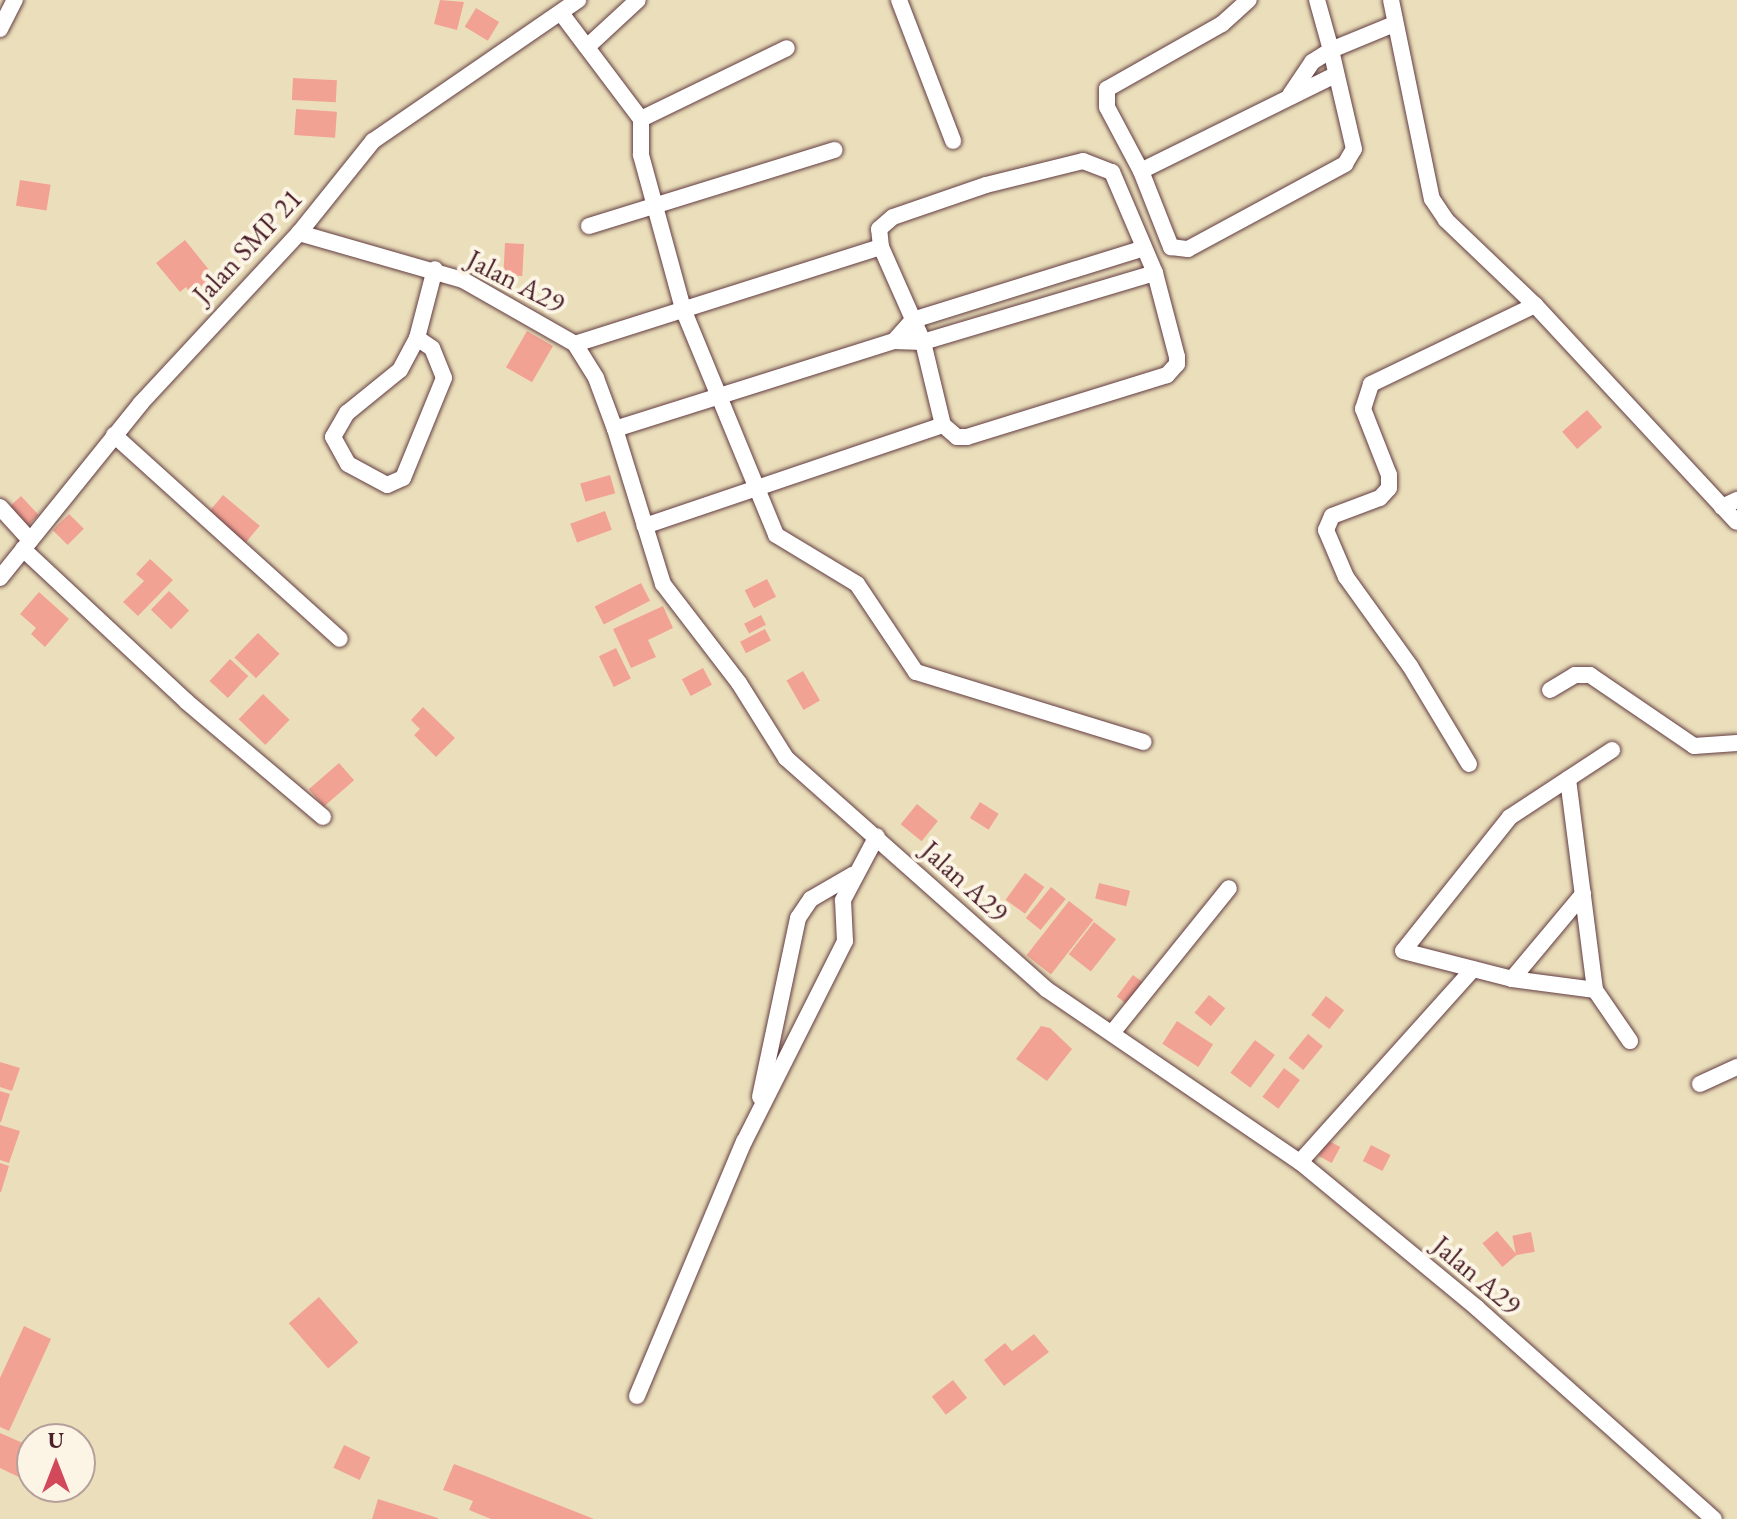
<!DOCTYPE html>
<style>
body{margin:0}
#map{position:relative;width:1737px;height:1519px;overflow:hidden;background:#ebdfbb;font-family:"EB Garamond",serif}
div>[style]{position:absolute}
.building>*{inset:0;background:#f2a293;transform-origin:0 0}
.roads{filter:drop-shadow(0 0 2px #623c41) drop-shadow(0 0 2px #623c41)}
.street>*{height:16px;margin:-8px;padding:0 8px;transform-origin:8px;border-radius:8px;background:#fff}
span{translate:-50% -50%;white-space:nowrap;text-align:center;line-height:1.15;-webkit-text-stroke:8px #fcf5e5;paint-order:stroke}
.street-label{font-size:28px;color:#4a1f2b}
.north{position:absolute;left:16px;top:1423px;width:80px;height:80px;box-sizing:border-box;background:#fcf5e5;border:2px solid #b59f9b;border-radius:50%;rotate:0deg;font-size:22px;font-weight:700;line-height:32px;text-align:center;color:#4a1f2b}
.north::after{content:'';display:block;margin:auto;width:28px;height:36px;background:#d1495b;clip-path:polygon(50% 0,100% 100%,50% 72%,0 100%)}
</style>
<div id="map">
<div class="building">
<i style="clip-path:polygon(440px 0,464px 2px,457px 30px,434px 24px)"></i>
<i style="left:476px;top:8px;width:27px;height:22px;rotate:31deg"></i>
<i style="left:293px;top:78px;width:44px;height:22px;rotate:3deg"></i>
<i style="left:296px;top:109px;width:41px;height:26px;rotate:4deg"></i>
<i style="left:20px;top:180px;width:31px;height:26px;rotate:9deg"></i>
<i style="clip-path:polygon(185px 240px,214px 276px,191px 294px,186px 287px,180px 292px,156px 263px)"></i>
<i style="left:505px;top:243px;width:19px;height:32px;rotate:3deg"></i>
<i style="left:527px;top:331px;width:30px;height:42px;rotate:30deg"></i>
<i style="left:1587px;top:410px;width:23px;height:33px;rotate:49deg"></i>
<i style="left:610px;top:475px;width:19px;height:31px;rotate:74deg"></i>
<i style="left:223px;top:495px;width:48px;height:24px;rotate:40deg"></i>
<i style="left:21px;top:496px;width:26px;height:19px;rotate:47deg"></i>
<i style="left:605px;top:511px;width:20px;height:37px;rotate:70deg"></i>
<i style="left:69px;top:514px;width:21px;height:23px;rotate:45deg"></i>
<i style="clip-path:polygon(150px 559px,173px 580px,138px 616px,123px 602px,144px 581px,136px 574px)"></i>
<i style="left:767px;top:579px;width:20px;height:25px;rotate:63deg"></i>
<i style="left:641px;top:583px;width:20px;height:52px;rotate:63deg"></i>
<i style="left:169px;top:591px;width:28px;height:26px;rotate:44deg"></i>
<i style="clip-path:polygon(39px 592px,69px 619px,45px 647px,31px 634px,36px 628px,20px 614px)"></i>
<i style="clip-path:polygon(663px 606px,673px 628px,648px 640px,656px 657px,631px 668px,613px 629px)"></i>
<i style="left:761px;top:615px;width:11px;height:19px;rotate:63deg"></i>
<i style="left:765px;top:629px;width:13px;height:28px;rotate:63deg"></i>
<i style="left:258px;top:633px;width:30px;height:34px;rotate:44deg"></i>
<i style="left:616px;top:648px;width:34px;height:19px;rotate:64deg"></i>
<i style="left:230px;top:659px;width:25px;height:30px;rotate:43deg"></i>
<i style="left:703px;top:668px;width:19px;height:24px;rotate:62deg"></i>
<i style="left:803px;top:671px;width:34px;height:19px;rotate:60deg"></i>
<i style="left:263px;top:694px;width:37px;height:35px;rotate:44deg"></i>
<i style="clip-path:polygon(423px 707px,455px 738px,436px 757px,414px 735px,420px 729px,411px 720px)"></i>
<i style="left:339px;top:763px;width:23px;height:40px;rotate:49deg"></i>
<i style="left:980px;top:802px;width:22px;height:19px;rotate:32deg"></i>
<i style="left:917px;top:804px;width:27px;height:26px;rotate:39deg"></i>
<i style="left:1025px;top:873px;width:24px;height:33px;rotate:36deg"></i>
<i style="left:1099px;top:883px;width:32px;height:16px;rotate:14deg"></i>
<i style="left:1051px;top:887px;width:19px;height:40px;rotate:39deg"></i>
<i style="left:1069px;top:901px;width:31px;height:69px;rotate:38deg"></i>
<i style="left:1094px;top:922px;width:28px;height:41px;rotate:38deg"></i>
<i style="left:1133px;top:975px;width:20px;height:27px;rotate:37deg"></i>
<i style="left:1209px;top:995px;width:21px;height:23px;rotate:39deg"></i>
<i style="left:1326px;top:996px;width:23px;height:24px;rotate:38deg"></i>
<i style="left:1177px;top:1021px;width:43px;height:27px;rotate:33deg"></i>
<i style="clip-path:polygon(1041px 1026px,1050px 1028px,1072px 1049px,1047px 1081px,1016px 1059px)"></i>
<i style="left:1308px;top:1034px;width:19px;height:31px;rotate:39deg"></i>
<i style="left:1255px;top:1040px;width:25px;height:41px;rotate:37deg"></i>
<i style="clip-path:polygon(0 1062px,20px 1068px,12px 1091px,0 1087px)"></i>
<i style="left:1284px;top:1068px;width:20px;height:36px;rotate:37deg"></i>
<i style="clip-path:polygon(0 1091px,10px 1094px,1px 1122px,0 1122px)"></i>
<i style="clip-path:polygon(0 1125px,20px 1131px,9px 1163px,0 1160px)"></i>
<i style="left:1327px;top:1140px;width:15px;height:18px;rotate:28deg"></i>
<i style="left:1371px;top:1145px;width:22px;height:18px;rotate:27deg"></i>
<i style="clip-path:polygon(0 1163px,9px 1166px,1px 1192px,0 1192px)"></i>
<i style="left:1497px;top:1231px;width:31px;height:19px;rotate:50deg"></i>
<i style="left:1531px;top:1232px;width:20px;height:19px;rotate:79deg"></i>
<i style="left:319px;top:1297px;width:60px;height:40px;rotate:49deg"></i>
<i style="clip-path:polygon(24px 1326px,51px 1339px,9px 1431px,0 1427px,0 1378px)"></i>
<i style="clip-path:polygon(1034px 1334px,1049px 1352px,1004px 1386px,984px 1360px,1005px 1343px,1012px 1351px)"></i>
<i style="left:953px;top:1380px;width:23px;height:27px;rotate:52deg"></i>
<i style="clip-path:polygon(0 1433px,32px 1447px,27px 1481px,0 1468px)"></i>
<i style="left:344px;top:1445px;width:29px;height:25px;rotate:25deg"></i>
<i style="clip-path:polygon(454px 1464px,483px 1475px,594px 1519px,491px 1519px,469px 1510px,473px 1501px,443px 1490px)"></i>
<i style="clip-path:polygon(378px 1499px,438px 1518px,438px 1519px,372px 1519px)"></i>
</div>
<div class="roads">
<div class="street">
<i style="left:899px;top:0;width:151px;rotate:69deg"></i>
<i style="left:1391px;top:0;width:203px;rotate:78.4deg"></i>
<i style="left:1432px;top:199px;width:25px;rotate:56deg"></i>
<i style="left:1446px;top:220px;width:123px;rotate:43.7deg"></i>
<i style="left:1535px;top:305px;width:296px;rotate:47.1deg"></i>
<i style="left:561px;top:13px;width:133px;rotate:53deg"></i>
<i style="left:641px;top:119px;width:36px;rotate:90deg"></i>
<i style="left:641px;top:155px;width:160px;rotate:74.7deg"></i>
<i style="left:683px;top:309px;width:244px;rotate:67.6deg"></i>
<i style="left:776px;top:535px;width:95px;rotate:31.2deg"></i>
<i style="left:857px;top:584px;width:106px;rotate:56.2deg"></i>
<i style="left:916px;top:672px;width:238px;rotate:17.1deg"></i>
<i style="left:0;top:29px;width:33px;rotate:-63deg"></i>
<i style="left:587px;top:47px;width:69px;rotate:-42.7deg"></i>
<i style="left:1335px;top:75px;width:216px;rotate:153.7deg"></i>
<i style="left:1141px;top:171px;width:82px;rotate:68.5deg"></i>
<i style="left:1171px;top:247px;width:17px;rotate:7deg"></i>
<i style="left:1188px;top:249px;width:179px;rotate:-28.4deg"></i>
<i style="left:1345px;top:164px;width:17px;rotate:-59deg"></i>
<i style="left:1354px;top:149px;width:102px;rotate:-103.1deg"></i>
<i style="left:1331px;top:50px;width:68px;rotate:-22.4deg"></i>
<i style="left:1290px;top:95px;width:40px;rotate:-56deg"></i>
<i style="left:1312px;top:62px;width:22px;rotate:-32deg"></i>
<i style="left:1331px;top:50px;width:52px;rotate:-105.6deg"></i>
<i style="left:641px;top:119px;width:162px;rotate:-25.9deg"></i>
<i style="left:1141px;top:171px;width:72px;rotate:-118deg"></i>
<i style="left:1107px;top:107px;width:18px;rotate:-90deg"></i>
<i style="left:1107px;top:89px;width:132px;rotate:-29.5deg"></i>
<i style="left:1222px;top:24px;width:36px;rotate:-42deg"></i>
<i style="left:589px;top:226px;width:257px;rotate:-17.2deg"></i>
<i style="left:299px;top:233px;width:171px;rotate:16deg"></i>
<i style="left:463px;top:280px;width:129px;rotate:29.7deg"></i>
<i style="left:575px;top:344px;width:40px;rotate:58deg"></i>
<i style="left:596px;top:378px;width:54px;rotate:69.6deg"></i>
<i style="left:615px;top:429px;width:162px;rotate:72.8deg"></i>
<i style="left:663px;top:584px;width:125px;rotate:52.5deg"></i>
<i style="left:739px;top:683px;width:89px;rotate:57.9deg"></i>
<i style="left:786px;top:758px;width:348px;rotate:41.6deg"></i>
<i style="left:1046px;top:989px;width:307px;rotate:34.3deg"></i>
<i style="left:1300px;top:1162px;width:229px;rotate:39.5deg"></i>
<i style="left:1477px;top:1308px;width:317px;rotate:41.7deg"></i>
<i style="left:881px;top:247px;width:104px;rotate:66.1deg"></i>
<i style="left:923px;top:342px;width:85px;rotate:76.5deg"></i>
<i style="left:417px;top:338px;width:18px;rotate:34deg"></i>
<i style="left:432px;top:348px;width:32px;rotate:68deg"></i>
<i style="left:444px;top:378px;width:108px;rotate:112.3deg"></i>
<i style="left:403px;top:478px;width:17px;rotate:156deg"></i>
<i style="left:387px;top:485px;width:44px;rotate:-151.7deg"></i>
<i style="left:348px;top:464px;width:31px;rotate:-119deg"></i>
<i style="left:333px;top:437px;width:28px;rotate:-60deg"></i>
<i style="left:347px;top:413px;width:68px;rotate:-39.1deg"></i>
<i style="left:400px;top:370px;width:36px;rotate:-62deg"></i>
<i style="left:417px;top:338px;width:71px;rotate:-75.4deg"></i>
<i style="left:894px;top:341px;width:28px;rotate:-48deg"></i>
<i style="left:913px;top:320px;width:242px;rotate:-17.3deg"></i>
<i style="left:575px;top:344px;width:321px;rotate:-17.6deg"></i>
<i style="left:881px;top:247px;width:18px;rotate:-96deg"></i>
<i style="left:879px;top:229px;width:18px;rotate:-41deg"></i>
<i style="left:893px;top:217px;width:98px;rotate:-19deg"></i>
<i style="left:986px;top:185px;width:100px;rotate:-13.9deg"></i>
<i style="left:1083px;top:161px;width:31px;rotate:21deg"></i>
<i style="left:1112px;top:172px;width:110px;rotate:66.9deg"></i>
<i style="left:1155px;top:273px;width:87px;rotate:75.3deg"></i>
<i style="left:1177px;top:357px;width:7px;rotate:90deg"></i>
<i style="left:1177px;top:364px;width:15px;rotate:132deg"></i>
<i style="left:1167px;top:375px;width:209px;rotate:162.8deg"></i>
<i style="left:967px;top:437px;width:10px;rotate:180deg"></i>
<i style="left:957px;top:437px;width:18px;rotate:-139deg"></i>
<i style="left:943px;top:425px;width:315px;rotate:161.3deg"></i>
<i style="left:615px;top:429px;width:293px;rotate:-17.5deg"></i>
<i style="left:894px;top:341px;width:29px;rotate:2deg"></i>
<i style="left:923px;top:342px;width:242px;rotate:-16.6deg"></i>
<i style="left:114px;top:435px;width:304px;rotate:42.1deg"></i>
<i style="left:0;top:507px;width:45px;rotate:47.7deg"></i>
<i style="left:1722px;top:507px;width:17px;rotate:-25deg"></i>
<i style="left:23px;top:549px;width:224px;rotate:43deg"></i>
<i style="left:187px;top:702px;width:178px;rotate:40.2deg"></i>
<i style="left:0;top:578px;width:225px;rotate:-51.1deg"></i>
<i style="left:141px;top:403px;width:232px;rotate:-47.1deg"></i>
<i style="left:299px;top:233px;width:118px;rotate:-51.2deg"></i>
<i style="left:373px;top:141px;width:249px;rotate:-34.5deg"></i>
<i style="left:1550px;top:690px;width:29px;rotate:-31deg"></i>
<i style="left:1575px;top:675px;width:15px"></i>
<i style="left:1590px;top:675px;width:126px;rotate:34.3deg"></i>
<i style="left:1694px;top:746px;width:43px;rotate:-4deg"></i>
<i style="left:1612px;top:750px;width:122px;rotate:146.7deg"></i>
<i style="left:1510px;top:817px;width:171px;rotate:128.6deg"></i>
<i style="left:1403px;top:951px;width:113px;rotate:14.4deg"></i>
<i style="left:1512px;top:979px;width:84px;rotate:7.5deg"></i>
<i style="left:1595px;top:990px;width:62px;rotate:55.5deg"></i>
<i style="left:1469px;top:764px;width:114px;rotate:-121deg"></i>
<i style="left:1410px;top:666px;width:110px;rotate:-125.7deg"></i>
<i style="left:1346px;top:577px;width:51px;rotate:-113.1deg"></i>
<i style="left:1326px;top:530px;width:15px;rotate:-67deg"></i>
<i style="left:1332px;top:516px;width:51px;rotate:-20.6deg"></i>
<i style="left:1380px;top:498px;width:13px;rotate:-48deg"></i>
<i style="left:1389px;top:488px;width:13px;rotate:-90deg"></i>
<i style="left:1389px;top:475px;width:71px;rotate:-111.5deg"></i>
<i style="left:1363px;top:409px;width:26px;rotate:-72deg"></i>
<i style="left:1371px;top:384px;width:182px;rotate:-25.7deg"></i>
<i style="left:1568px;top:779px;width:213px;rotate:82.7deg"></i>
<i style="left:1512px;top:979px;width:111px;rotate:-50.1deg"></i>
<i style="left:1112px;top:1033px;width:186px;rotate:-51.1deg"></i>
<i style="left:1700px;top:1084px;width:41px;rotate:-24.7deg"></i>
<i style="left:760px;top:1097px;width:183px;rotate:-78deg"></i>
<i style="left:798px;top:918px;width:23px;rotate:-56deg"></i>
<i style="left:811px;top:899px;width:48px;rotate:-30.3deg"></i>
<i style="left:1300px;top:1162px;width:259px;rotate:-48.1deg"></i>
<i style="left:637px;top:1396px;width:276px;rotate:-67.2deg"></i>
<i style="left:744px;top:1142px;width:225px;rotate:-63.3deg"></i>
<i style="left:845px;top:941px;width:41px;rotate:-92.8deg"></i>
<i style="left:843px;top:900px;width:72px;rotate:-62deg"></i>
</div>
</div>
<div class="street-label">
<span style="left:247px;top:246px;rotate:-47deg">Jalan SMP 21</span>
<span style="left:516px;top:281px;rotate:27deg">Jalan A29</span>
<span style="left:965px;top:881px;rotate:42deg">Jalan A29</span>
<span style="left:1477px;top:1275px;rotate:40deg">Jalan A29</span>
</div>
<div class="north">U</div>
</div>
